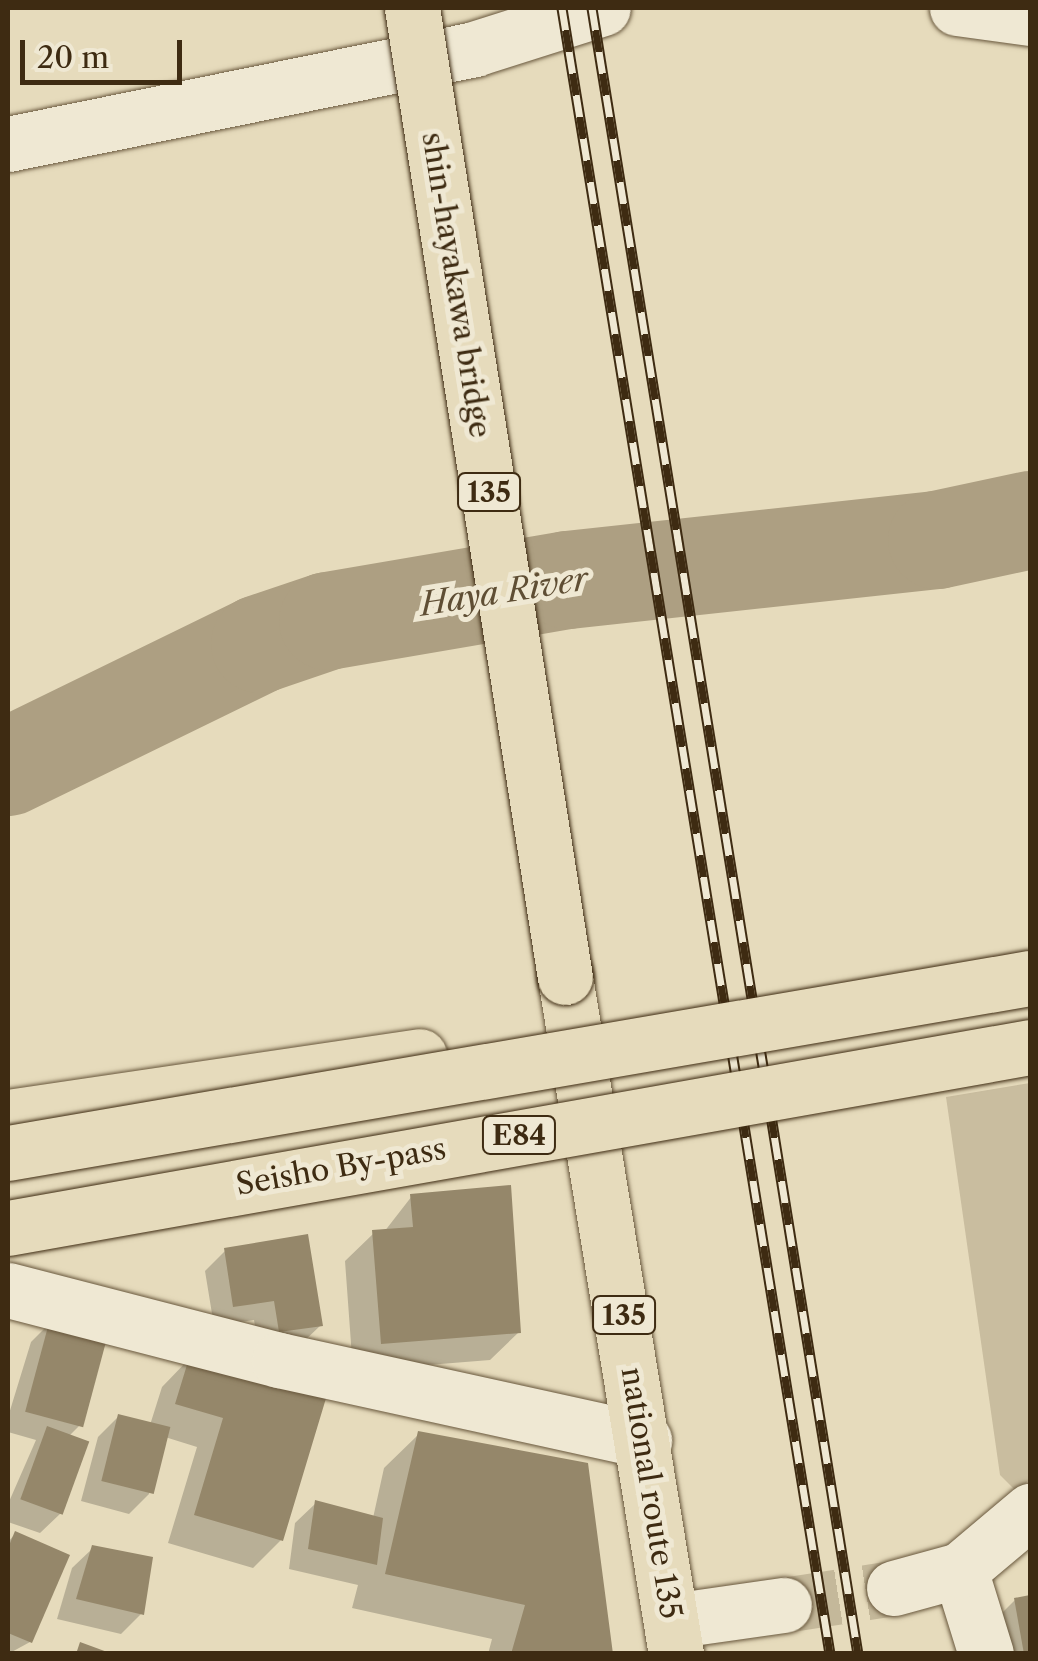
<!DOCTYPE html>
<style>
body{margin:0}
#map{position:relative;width:1038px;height:1661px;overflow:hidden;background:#e6dbbc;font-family:"Libre Caslon Text",serif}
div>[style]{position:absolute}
.green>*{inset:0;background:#c9bd9f}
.shadow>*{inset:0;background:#0003}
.river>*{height:98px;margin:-49px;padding:0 49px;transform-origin:49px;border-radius:49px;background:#ad9f82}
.building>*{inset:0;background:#95876a;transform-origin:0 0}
.tertiary-tunnel>*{height:55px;margin-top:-27.5px;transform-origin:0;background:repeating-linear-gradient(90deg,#c4b89a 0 55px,transparent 0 83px)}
.roads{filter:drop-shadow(0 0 2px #68573c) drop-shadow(0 0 2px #68573c)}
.minor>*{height:55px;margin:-27.5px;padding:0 27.5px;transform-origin:27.5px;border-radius:27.5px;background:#efe8d3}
.tertiary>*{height:55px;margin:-27.5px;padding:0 27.5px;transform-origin:27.5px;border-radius:27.5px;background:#efe8d3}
.trunk>*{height:55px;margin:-27.5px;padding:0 27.5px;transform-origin:27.5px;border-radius:27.5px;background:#e6dbbc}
.motorway>*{height:55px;margin:-27.5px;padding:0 27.5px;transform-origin:27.5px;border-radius:27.5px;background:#e6dbbc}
.rail>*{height:11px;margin-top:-5.5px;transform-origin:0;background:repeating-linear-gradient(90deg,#efe8d3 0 22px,#3e2b12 0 44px);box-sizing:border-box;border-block:2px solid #3e2b12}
.bridges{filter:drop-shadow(0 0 2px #3e2b12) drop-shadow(0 0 2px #3e2b12)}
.trunk-bridge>*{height:55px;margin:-27.5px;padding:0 27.5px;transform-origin:27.5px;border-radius:27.5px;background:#e6dbbc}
.motorway-bridge>*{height:55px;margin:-27.5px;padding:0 27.5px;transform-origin:27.5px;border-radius:27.5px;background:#e6dbbc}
span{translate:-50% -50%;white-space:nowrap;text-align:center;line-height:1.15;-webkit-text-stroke:10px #efe8d3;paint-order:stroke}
.shield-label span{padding:2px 8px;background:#efe8d3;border:2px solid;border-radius:8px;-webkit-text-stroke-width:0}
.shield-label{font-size:28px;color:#3e2b12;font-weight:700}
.street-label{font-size:30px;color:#3e2b12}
.water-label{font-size:32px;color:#5f4e34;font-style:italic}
.frame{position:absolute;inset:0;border:10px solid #3e2b12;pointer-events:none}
.scale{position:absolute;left:20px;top:40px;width:162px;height:45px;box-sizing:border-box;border:5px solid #3e2b12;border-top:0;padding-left:12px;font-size:30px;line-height:35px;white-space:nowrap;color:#3e2b12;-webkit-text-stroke:8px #efe8d3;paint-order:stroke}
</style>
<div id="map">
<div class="green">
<i style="clip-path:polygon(1030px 1083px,1030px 1479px,1017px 1492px,1000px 1475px,946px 1097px)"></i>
</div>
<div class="shadow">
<i style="clip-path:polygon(412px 1196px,519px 1332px,490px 1360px,353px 1371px,345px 1261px,374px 1233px,384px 1232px)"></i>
<i style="clip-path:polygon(226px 1250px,321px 1325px,300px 1345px,259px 1351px,254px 1320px,214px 1326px,205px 1271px)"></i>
<i style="clip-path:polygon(51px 1322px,80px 1425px,69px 1436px,61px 1513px,40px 1533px,8px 1522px,8px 1504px,36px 1440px,8px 1432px,8px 1417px,31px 1342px)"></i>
<i style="clip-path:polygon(190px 1358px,324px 1397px,281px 1540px,253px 1568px,168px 1543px,197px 1447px,165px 1437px,149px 1494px,129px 1514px,81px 1501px,98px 1437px,118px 1417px,150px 1425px,162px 1387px)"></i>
<i style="clip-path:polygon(419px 1434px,610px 1654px,488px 1654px,492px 1639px,352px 1608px,358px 1585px,289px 1569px,295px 1523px,316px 1503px,373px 1518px,384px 1468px)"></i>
<i style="clip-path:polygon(15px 1534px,30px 1642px,8px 1654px,8px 1542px)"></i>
<i style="clip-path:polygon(93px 1548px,142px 1613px,121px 1634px,57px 1619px,72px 1568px)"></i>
<i style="clip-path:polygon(1030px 1597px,1030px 1654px,1001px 1654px,995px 1620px,1015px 1600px)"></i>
</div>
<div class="river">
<i style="left:8px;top:767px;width:280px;rotate:-26deg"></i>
<i style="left:260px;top:644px;width:72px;rotate:-18.7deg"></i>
<i style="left:328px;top:621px;width:243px;rotate:-9.7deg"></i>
<i style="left:568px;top:580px;width:371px;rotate:-6.2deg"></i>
<i style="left:937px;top:540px;width:95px;rotate:-12.1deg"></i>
</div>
<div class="building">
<i style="clip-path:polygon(511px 1185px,521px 1333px,381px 1344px,372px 1230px,413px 1227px,410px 1194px)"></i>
<i style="clip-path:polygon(308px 1234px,323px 1326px,279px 1332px,274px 1301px,233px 1307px,224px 1248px)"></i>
<i style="left:50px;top:1319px;width:60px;height:96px;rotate:15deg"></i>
<i style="clip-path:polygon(190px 1355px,327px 1395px,283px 1541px,194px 1515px,223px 1418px,175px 1404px)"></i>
<i style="left:118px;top:1414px;width:54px;height:69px;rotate:14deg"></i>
<i style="left:47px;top:1426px;width:45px;height:78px;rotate:20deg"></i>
<i style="clip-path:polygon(418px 1431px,588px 1463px,613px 1654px,511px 1654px,525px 1605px,385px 1574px)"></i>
<i style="clip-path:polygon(315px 1500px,383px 1518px,377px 1565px,308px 1549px)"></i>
<i style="clip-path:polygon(15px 1531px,70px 1555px,32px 1643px,8px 1633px,8px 1548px)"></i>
<i style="clip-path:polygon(92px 1545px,153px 1557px,144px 1615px,76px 1599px)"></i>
<i style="clip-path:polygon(1030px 1595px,1030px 1654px,1024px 1654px,1014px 1598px)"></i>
<i style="clip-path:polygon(80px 1642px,110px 1653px,110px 1654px,76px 1654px)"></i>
</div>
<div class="tertiary-tunnel">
<i style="left:784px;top:1605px;width:111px;rotate:-8.8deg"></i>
</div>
<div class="roads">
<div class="minor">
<i style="left:957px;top:8px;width:74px;rotate:7.8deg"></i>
<i style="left:8px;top:144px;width:476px;rotate:-11.5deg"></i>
<i style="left:474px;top:49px;width:135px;rotate:-17.6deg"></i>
<i style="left:8px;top:1290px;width:280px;rotate:14.5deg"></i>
<i style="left:279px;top:1360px;width:374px;rotate:12.4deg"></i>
<i style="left:960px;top:1570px;width:88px;rotate:72.8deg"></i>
</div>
<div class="tertiary">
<i style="left:894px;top:1588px;width:68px;rotate:-15.3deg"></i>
<i style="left:960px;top:1570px;width:92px;rotate:-40.1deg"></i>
<i style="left:671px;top:1621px;width:114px;rotate:-8.1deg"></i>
</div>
<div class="trunk">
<i style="left:565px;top:977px;width:686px;rotate:80.69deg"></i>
</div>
<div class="motorway">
<i style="left:8px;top:1117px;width:416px;rotate:-8.4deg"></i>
</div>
</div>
<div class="rail">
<i style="left:562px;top:8px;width:1668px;rotate:80.75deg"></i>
<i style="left:592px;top:8px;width:1667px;rotate:80.82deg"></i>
</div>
<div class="bridges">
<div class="trunk-bridge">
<i style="left:412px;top:8px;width:981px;rotate:81.03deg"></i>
</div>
<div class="motorway-bridge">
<i style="left:8px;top:1153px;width:1037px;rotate:-9.72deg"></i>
<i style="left:8px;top:1228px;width:1038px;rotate:-10.04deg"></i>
</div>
</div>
<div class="shield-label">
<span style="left:489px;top:492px">135</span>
<span style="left:519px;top:1135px">E84</span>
<span style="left:624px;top:1315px">135</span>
</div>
<div class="street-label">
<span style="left:456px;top:285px;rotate:81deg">shin-hayakawa bridge</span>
<span style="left:341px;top:1167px;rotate:-10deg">Seisho By-pass</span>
<span style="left:651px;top:1493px;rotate:81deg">national route 135</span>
</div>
<div class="water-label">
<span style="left:504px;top:592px;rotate:-9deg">Haya River</span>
</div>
<div class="frame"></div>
<div class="scale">20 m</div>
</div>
